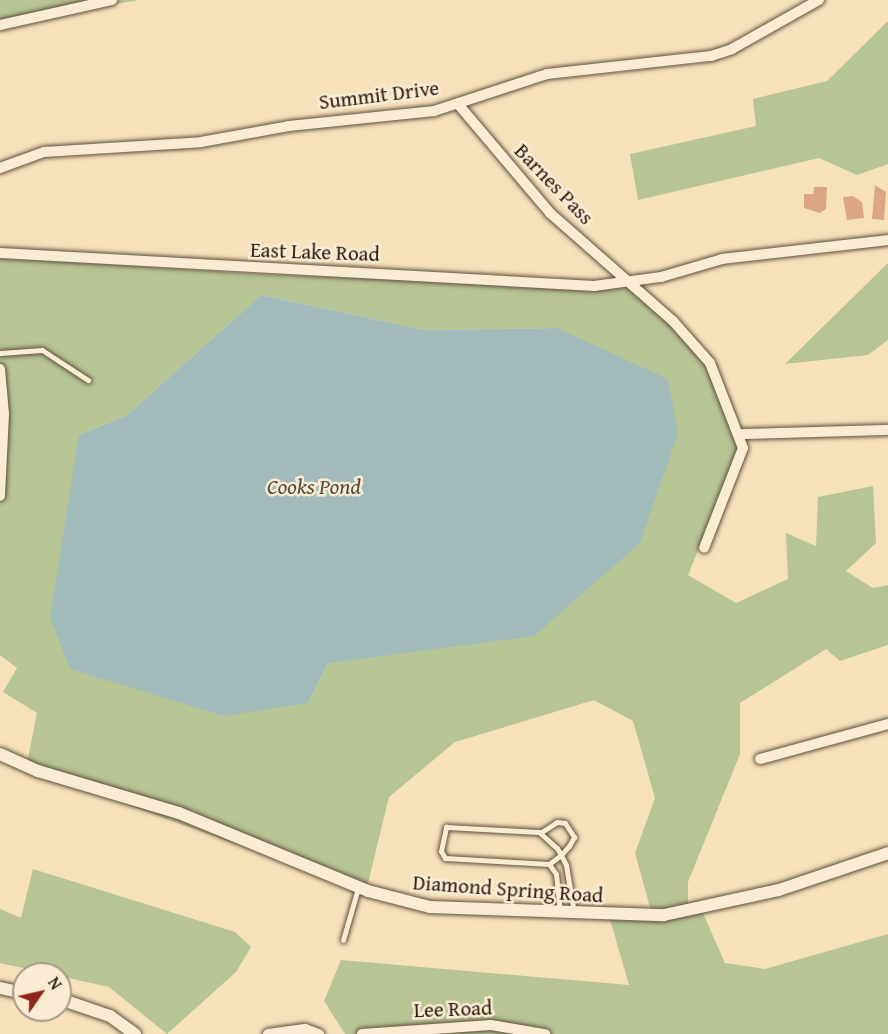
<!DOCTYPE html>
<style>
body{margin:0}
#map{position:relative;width:888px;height:1034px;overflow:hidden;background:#f6e1bb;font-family:"Gentium Book Plus",serif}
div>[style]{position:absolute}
.green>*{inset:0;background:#b7c494}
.water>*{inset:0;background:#a0bbba}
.building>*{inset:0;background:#dba684}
.roads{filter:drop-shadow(0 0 2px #604f3c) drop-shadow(0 0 2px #604f3c)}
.service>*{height:5px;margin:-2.5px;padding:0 2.5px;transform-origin:2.5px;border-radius:2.5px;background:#f9ecd3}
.minor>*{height:10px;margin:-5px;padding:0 5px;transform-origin:5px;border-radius:5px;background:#f9ecd3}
.tertiary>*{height:12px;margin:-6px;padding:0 6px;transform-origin:6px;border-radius:6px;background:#f9ecd3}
span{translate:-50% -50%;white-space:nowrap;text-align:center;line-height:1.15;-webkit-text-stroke:5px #f9ecd3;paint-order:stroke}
.street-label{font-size:21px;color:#2e1e12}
.water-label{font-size:22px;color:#504d44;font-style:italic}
.north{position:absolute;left:12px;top:962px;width:60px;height:60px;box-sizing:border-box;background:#f9ecd3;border:2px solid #a89a86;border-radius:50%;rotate:56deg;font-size:16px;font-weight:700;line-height:24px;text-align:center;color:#2e1e12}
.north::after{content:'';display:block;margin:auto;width:21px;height:27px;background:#8f2418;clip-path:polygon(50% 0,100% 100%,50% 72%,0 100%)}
</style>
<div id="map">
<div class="green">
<i style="clip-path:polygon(0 0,139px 0,0 24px)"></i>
<i style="clip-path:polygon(888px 21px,888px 164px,857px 175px,819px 158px,638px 200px,630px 154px,756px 126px,753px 99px,827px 81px)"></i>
<i style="clip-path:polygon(evenodd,0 257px,255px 274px,634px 289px,709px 357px,743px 442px,688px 575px,736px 603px,788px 579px,786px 533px,816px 546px,818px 497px,873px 486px,876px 543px,846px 571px,873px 588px,888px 585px,888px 645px,840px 661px,826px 649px,740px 703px,740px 754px,688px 882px,688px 913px,702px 911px,725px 963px,765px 969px,888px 934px,888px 1034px,345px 1034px,324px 1001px,341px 960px,629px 985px,609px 916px,652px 915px,635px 853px,655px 798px,633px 721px,594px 700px,455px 742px,389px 797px,366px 891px,26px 768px,37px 713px,3px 692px,17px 668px,0 655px,0 257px,261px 295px,425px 330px,557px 328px,328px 663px,308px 703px,79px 435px,127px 415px,261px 295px)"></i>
<i style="clip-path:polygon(888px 263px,888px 340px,868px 355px,785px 364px)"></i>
<i style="clip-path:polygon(33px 869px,235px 932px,251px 947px,236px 972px,167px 1034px,109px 987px,0 963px,0 909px,21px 918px)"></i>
</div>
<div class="water">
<i style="clip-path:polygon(261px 295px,425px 330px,557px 328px,668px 379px,678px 433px,640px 543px,534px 636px,328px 663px,308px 703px,224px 716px,70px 669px,50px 617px,79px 435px,127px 415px)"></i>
</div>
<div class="building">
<i style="clip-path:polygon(875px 185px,886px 192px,884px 220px,872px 219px)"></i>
<i style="clip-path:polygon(814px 187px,827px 187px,826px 209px,820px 213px,804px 208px,804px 194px,813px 194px)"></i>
<i style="clip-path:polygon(853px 196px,862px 202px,864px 218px,847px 220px,843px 197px)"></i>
</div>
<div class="roads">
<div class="service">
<i style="left:0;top:353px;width:42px;rotate:-4.1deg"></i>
<i style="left:42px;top:350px;width:55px;rotate:33.1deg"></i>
<i style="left:540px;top:833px;width:20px;rotate:-33deg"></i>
<i style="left:557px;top:822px;width:8px;rotate:7deg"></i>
<i style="left:565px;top:823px;width:17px;rotate:57deg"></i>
<i style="left:574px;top:837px;width:10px;rotate:119deg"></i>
<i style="left:569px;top:846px;width:12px;rotate:132deg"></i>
<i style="left:561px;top:855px;width:15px;rotate:143deg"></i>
<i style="left:549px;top:864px;width:104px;rotate:-176.7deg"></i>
<i style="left:445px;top:858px;width:8px;rotate:-120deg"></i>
<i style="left:441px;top:851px;width:25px;rotate:-78deg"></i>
<i style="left:446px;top:827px;width:93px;rotate:3.1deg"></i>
<i style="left:539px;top:832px;width:24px;rotate:42deg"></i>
<i style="left:557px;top:848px;width:8px;rotate:60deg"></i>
<i style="left:561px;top:855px;width:11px;rotate:63deg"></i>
<i style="left:566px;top:865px;width:49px;rotate:80.5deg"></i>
<i style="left:549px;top:864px;width:12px;rotate:55deg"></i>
<i style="left:556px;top:874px;width:37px;rotate:84deg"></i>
<i style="left:343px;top:940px;width:54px;rotate:-73.9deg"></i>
</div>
<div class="minor">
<i style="left:0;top:25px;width:115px;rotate:-12.6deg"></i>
<i style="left:458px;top:104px;width:143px;rotate:49.8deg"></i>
<i style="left:550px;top:213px;width:164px;rotate:41.3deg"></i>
<i style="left:673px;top:321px;width:56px;rotate:48.6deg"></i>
<i style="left:710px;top:363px;width:91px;rotate:68.8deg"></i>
<i style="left:743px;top:448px;width:107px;rotate:111.3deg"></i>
<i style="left:0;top:168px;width:47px;rotate:-20deg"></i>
<i style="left:44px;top:152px;width:157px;rotate:-3.6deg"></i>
<i style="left:201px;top:142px;width:89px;rotate:-10.3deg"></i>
<i style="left:289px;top:126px;width:146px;rotate:-5.9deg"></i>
<i style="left:434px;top:111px;width:119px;rotate:-18.1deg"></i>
<i style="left:547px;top:74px;width:165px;rotate:-6.3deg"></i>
<i style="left:711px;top:56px;width:22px;rotate:-18deg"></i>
<i style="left:732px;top:49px;width:100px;rotate:-29.4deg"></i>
<i style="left:0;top:253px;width:595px;rotate:3.18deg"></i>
<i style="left:594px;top:286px;width:68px;rotate:-7.7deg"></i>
<i style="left:661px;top:277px;width:64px;rotate:-16.4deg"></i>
<i style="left:722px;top:259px;width:167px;rotate:-6.5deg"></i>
<i style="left:0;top:369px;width:45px;rotate:84.9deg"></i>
<i style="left:4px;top:414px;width:82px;rotate:92.8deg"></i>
<i style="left:742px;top:434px;width:146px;rotate:-1.6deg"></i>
<i style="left:760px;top:759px;width:133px;rotate:-15.3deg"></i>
<i style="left:268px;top:1034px;width:37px;rotate:-8deg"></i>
<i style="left:305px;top:1029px;width:15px;rotate:20deg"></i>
<i style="left:362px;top:1034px;width:129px;rotate:-4deg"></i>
<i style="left:491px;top:1025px;width:55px;rotate:9.5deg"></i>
</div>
<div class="tertiary">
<i style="left:0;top:754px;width:42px;rotate:24.1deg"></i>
<i style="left:38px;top:771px;width:147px;rotate:16.6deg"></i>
<i style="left:179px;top:813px;width:204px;rotate:22.4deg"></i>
<i style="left:368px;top:891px;width:64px;rotate:14.5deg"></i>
<i style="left:430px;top:907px;width:234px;rotate:2deg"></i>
<i style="left:664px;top:915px;width:118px;rotate:-12.3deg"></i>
<i style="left:779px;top:890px;width:115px;rotate:-18.7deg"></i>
<i style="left:0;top:988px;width:25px;rotate:12deg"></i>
<i style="left:60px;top:999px;width:53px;rotate:18.8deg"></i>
<i style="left:110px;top:1016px;width:31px;rotate:36deg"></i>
</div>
</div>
<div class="street-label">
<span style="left:379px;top:95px;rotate:-7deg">Summit Drive</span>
<span style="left:554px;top:184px;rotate:46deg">Barnes Pass</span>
<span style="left:315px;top:252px;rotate:2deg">East Lake Road</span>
<span style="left:508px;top:889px;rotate:4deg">Diamond Spring Road</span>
<span style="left:453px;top:1009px;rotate:-2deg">Lee Road</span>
</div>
<div class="water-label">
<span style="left:314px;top:487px">Cooks Pond</span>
</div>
<div class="north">N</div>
</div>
